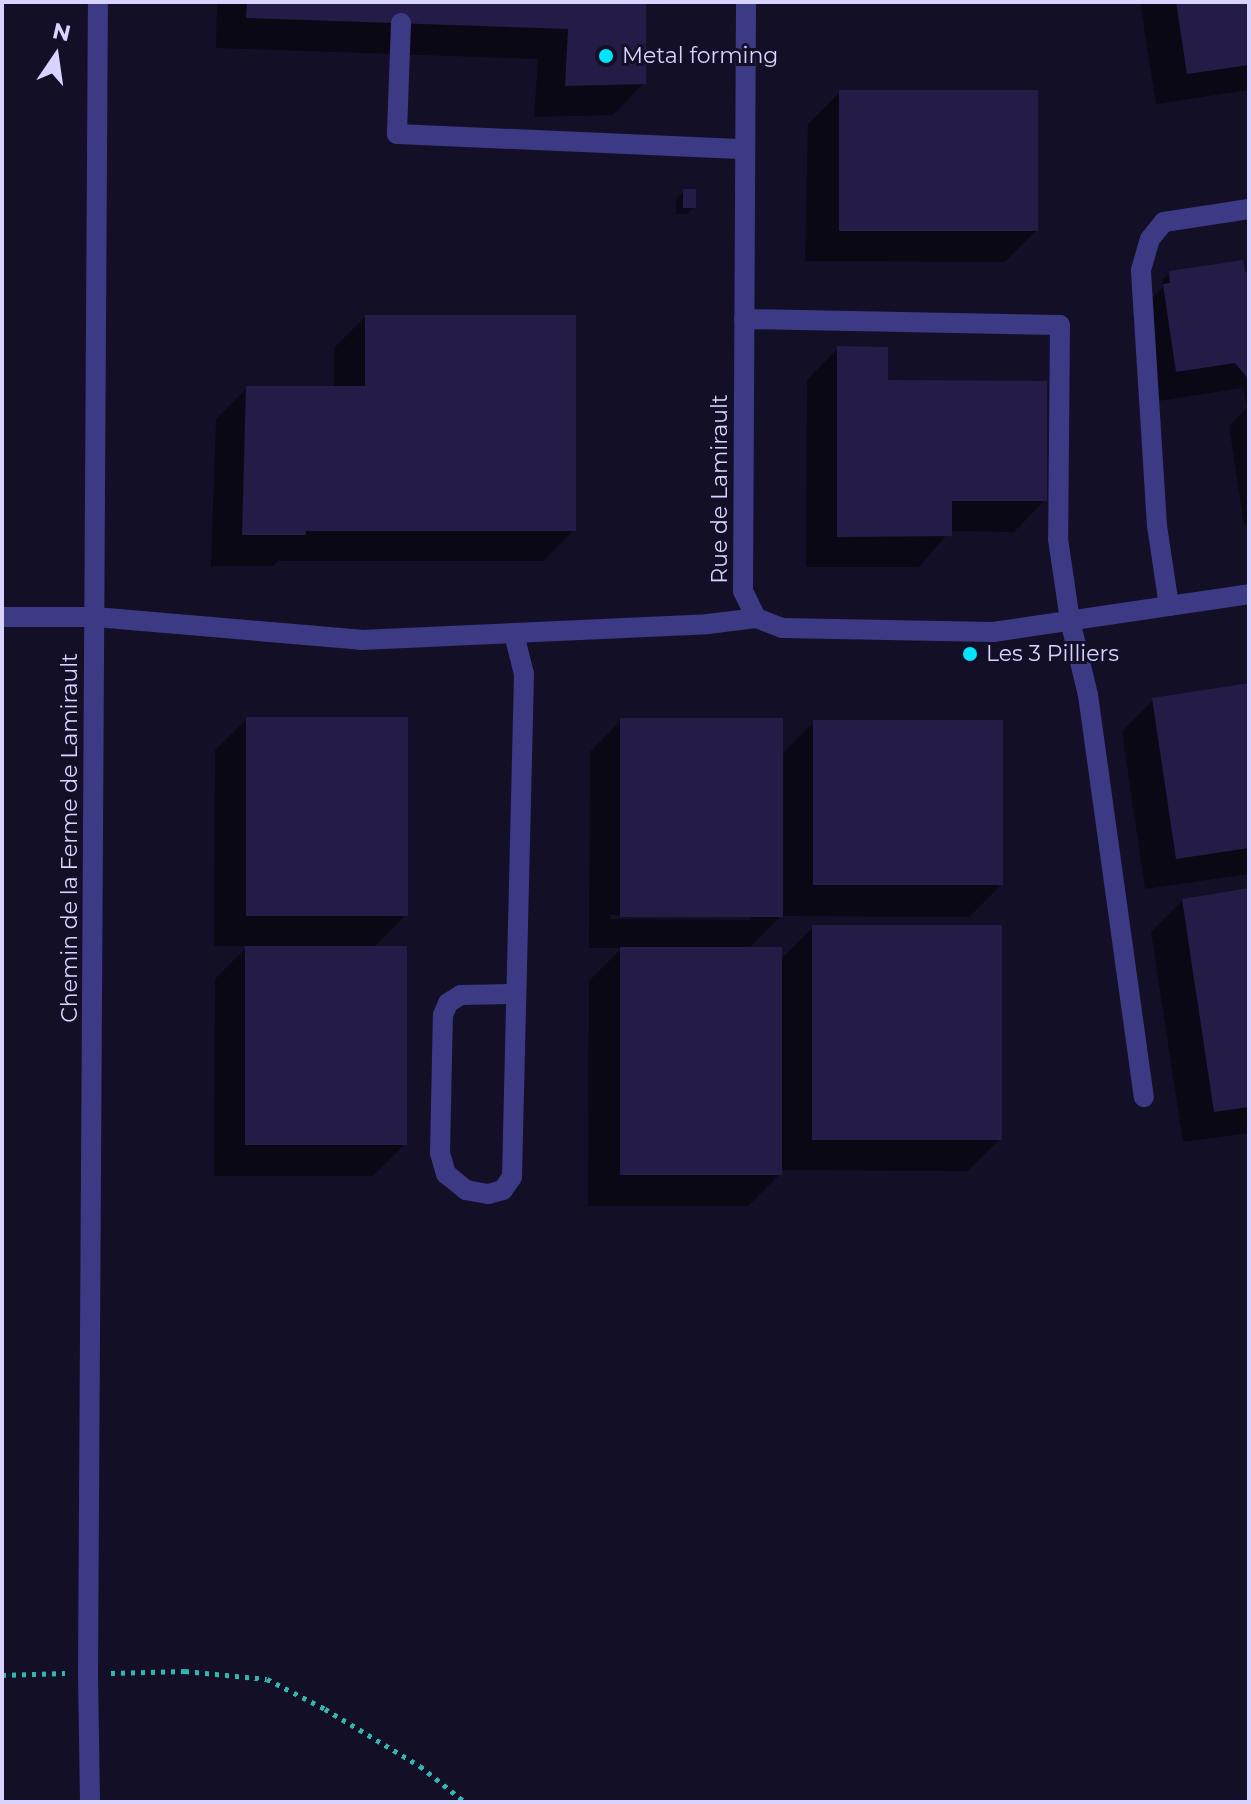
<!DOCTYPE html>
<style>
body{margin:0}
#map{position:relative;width:1251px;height:1804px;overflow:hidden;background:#130f26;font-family:Montserrat,sans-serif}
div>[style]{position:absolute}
.shadow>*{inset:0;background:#0007}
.building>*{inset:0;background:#241b47;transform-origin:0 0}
.path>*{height:5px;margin-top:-2.5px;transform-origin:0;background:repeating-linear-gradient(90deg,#2fb8b0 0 4px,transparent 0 10px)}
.minor>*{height:20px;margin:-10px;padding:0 10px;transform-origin:10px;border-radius:10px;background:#3d3a85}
.dots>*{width:22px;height:22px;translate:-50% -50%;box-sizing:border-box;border:4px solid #130f26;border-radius:50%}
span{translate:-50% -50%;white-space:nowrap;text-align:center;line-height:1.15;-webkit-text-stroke:6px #130f26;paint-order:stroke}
.poi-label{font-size:22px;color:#d9d4ff}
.left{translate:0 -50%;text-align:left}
.street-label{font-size:22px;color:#d9d4ff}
.frame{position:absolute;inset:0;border:4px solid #d9d4ff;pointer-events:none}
.north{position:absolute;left:16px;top:16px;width:80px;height:80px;-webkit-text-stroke:6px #130f26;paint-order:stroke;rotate:13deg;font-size:22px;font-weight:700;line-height:32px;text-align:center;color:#d9d4ff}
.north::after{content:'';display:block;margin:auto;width:28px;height:36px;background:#d9d4ff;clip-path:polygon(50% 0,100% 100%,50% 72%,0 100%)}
</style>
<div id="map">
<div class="shadow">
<i style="clip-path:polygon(217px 2px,644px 2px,644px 83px,613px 115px,534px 117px,538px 59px,216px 48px)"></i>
<i style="clip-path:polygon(1140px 2px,1249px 2px,1249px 90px,1156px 104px)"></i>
<i style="clip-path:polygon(840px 92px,1036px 231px,1005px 262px,805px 261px,808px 124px)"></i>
<i style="clip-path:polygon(684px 191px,694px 207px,687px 214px,676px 214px,676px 199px)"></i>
<i style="clip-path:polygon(1243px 271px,1249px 274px,1249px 524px,1244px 525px,1229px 426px,1247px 408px,1244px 391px,1242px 388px,1145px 403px,1133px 317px,1163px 287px,1162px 280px,1170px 273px)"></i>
<i style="clip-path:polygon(365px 317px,574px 530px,543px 561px,278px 561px,273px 566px,211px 566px,216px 419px,247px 388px,334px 388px,334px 348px)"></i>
<i style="clip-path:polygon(838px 348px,886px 382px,1045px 500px,1014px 532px,950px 531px,919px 567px,806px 567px,807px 380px)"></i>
<i style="clip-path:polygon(1249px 686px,1249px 874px,1145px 889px,1122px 731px,1153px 700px)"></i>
<i style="clip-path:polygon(247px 719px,405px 916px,373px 948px,404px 1145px,373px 1176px,214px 1176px,215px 979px,248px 946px,214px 946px,215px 750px)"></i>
<i style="clip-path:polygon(evenodd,621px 720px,780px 756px,814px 722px,1000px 886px,969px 917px,781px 916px,747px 950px,780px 960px,813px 927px,999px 1140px,968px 1171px,779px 1170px,779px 1175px,748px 1206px,588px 1206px,589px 981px,622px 948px,589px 948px,590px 752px,621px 720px,610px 915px,751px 916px,751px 920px,610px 919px,610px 915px)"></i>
<i style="clip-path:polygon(1249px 890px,1249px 1133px,1183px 1142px,1151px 932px,1183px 900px)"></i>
</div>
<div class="building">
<i style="clip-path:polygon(247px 2px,646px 2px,646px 84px,565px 86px,568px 29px,246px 18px)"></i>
<i style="clip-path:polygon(1176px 2px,1249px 2px,1249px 65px,1187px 74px)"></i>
<i style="left:839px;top:90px;width:199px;height:141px"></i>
<i style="left:683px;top:189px;width:13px;height:19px"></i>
<i style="clip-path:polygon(1243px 260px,1245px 272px,1249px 271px,1249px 380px,1235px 363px,1176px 372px,1163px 284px,1170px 283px,1169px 271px)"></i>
<i style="clip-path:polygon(365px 315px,576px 315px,576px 531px,306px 531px,306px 535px,242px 535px,246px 386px,365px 386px)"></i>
<i style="clip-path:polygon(837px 346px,888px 347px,888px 380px,1047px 381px,1047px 501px,952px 501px,952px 536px,837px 537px)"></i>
<i style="clip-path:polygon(1249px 683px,1249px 848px,1176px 859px,1152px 698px)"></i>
<i style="left:246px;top:717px;width:162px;height:199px"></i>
<i style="left:620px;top:718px;width:163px;height:199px"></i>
<i style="left:813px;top:720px;width:190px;height:165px"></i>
<i style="clip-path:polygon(1249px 888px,1249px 1107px,1214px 1112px,1182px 899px)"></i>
<i style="left:812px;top:925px;width:190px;height:215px"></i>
<i style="left:245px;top:946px;width:162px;height:199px"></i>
<i style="left:620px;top:947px;width:162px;height:228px"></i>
</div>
<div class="path">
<i style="left:111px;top:1673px;width:74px;rotate:-1.5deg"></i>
<i style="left:185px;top:1671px;width:82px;rotate:5.6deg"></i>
<i style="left:267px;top:1679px;width:65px;rotate:27.3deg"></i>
<i style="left:325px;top:1709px;width:111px;rotate:31deg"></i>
<i style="left:420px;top:1766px;width:58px;rotate:38.7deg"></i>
<i style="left:2px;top:1675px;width:63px;rotate:-1.8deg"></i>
</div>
<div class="minor">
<i style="left:746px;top:2px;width:589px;rotate:90.29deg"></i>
<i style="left:743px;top:591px;width:30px;rotate:64deg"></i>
<i style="left:756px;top:618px;width:28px;rotate:21deg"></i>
<i style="left:782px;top:628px;width:211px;rotate:1.1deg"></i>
<i style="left:993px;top:632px;width:259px;rotate:-8.4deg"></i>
<i style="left:401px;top:23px;width:111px;rotate:92.1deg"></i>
<i style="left:397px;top:134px;width:348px;rotate:2.5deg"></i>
<i style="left:744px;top:319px;width:316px;rotate:1.1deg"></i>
<i style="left:1060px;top:325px;width:214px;rotate:90.5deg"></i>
<i style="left:1058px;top:539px;width:82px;rotate:81.6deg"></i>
<i style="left:1070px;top:620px;width:77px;rotate:76.5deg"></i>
<i style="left:1088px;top:695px;width:406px;rotate:82.1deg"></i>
<i style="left:1169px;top:606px;width:81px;rotate:-98.5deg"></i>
<i style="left:1157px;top:526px;width:256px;rotate:-93.6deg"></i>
<i style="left:1141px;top:270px;width:32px;rotate:-74deg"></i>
<i style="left:1150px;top:239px;width:22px;rotate:-51deg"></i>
<i style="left:1164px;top:222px;width:86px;rotate:-8.7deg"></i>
<i style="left:2px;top:617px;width:93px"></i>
<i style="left:95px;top:617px;width:267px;rotate:4.9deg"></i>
<i style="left:361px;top:640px;width:347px;rotate:-2.6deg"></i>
<i style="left:708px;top:624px;width:48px;rotate:-7.1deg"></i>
<i style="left:514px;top:634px;width:41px;rotate:76deg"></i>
<i style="left:524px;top:674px;width:503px;rotate:91.37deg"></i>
<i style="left:512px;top:1177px;width:16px;rotate:125deg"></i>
<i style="left:503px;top:1190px;width:16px;rotate:165deg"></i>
<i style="left:488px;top:1194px;width:22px;rotate:-170deg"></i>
<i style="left:466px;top:1190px;width:26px;rotate:-141deg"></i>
<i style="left:446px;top:1174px;width:22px;rotate:-106deg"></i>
<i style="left:440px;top:1153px;width:138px;rotate:-88.8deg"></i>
<i style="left:443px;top:1015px;width:13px;rotate:-67deg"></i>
<i style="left:448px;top:1003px;width:15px;rotate:-32deg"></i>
<i style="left:461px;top:995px;width:54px;rotate:-1.1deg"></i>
<i style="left:90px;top:1802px;width:129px;rotate:-90.9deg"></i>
<i style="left:88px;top:1673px;width:1671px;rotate:-89.66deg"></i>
</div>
<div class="dots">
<i style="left:606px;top:56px;background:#00e5ff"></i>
<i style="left:970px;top:654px;background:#00e5ff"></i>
</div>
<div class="poi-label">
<span class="left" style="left:622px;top:56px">Metal forming</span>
<span class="left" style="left:986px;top:654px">Les 3 Pilliers</span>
</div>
<div class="street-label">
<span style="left:720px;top:489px;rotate:-90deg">Rue de Lamirault</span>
<span style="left:70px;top:838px;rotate:-90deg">Chemin de la Ferme de Lamirault</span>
</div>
<div class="frame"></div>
<div class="north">N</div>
</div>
